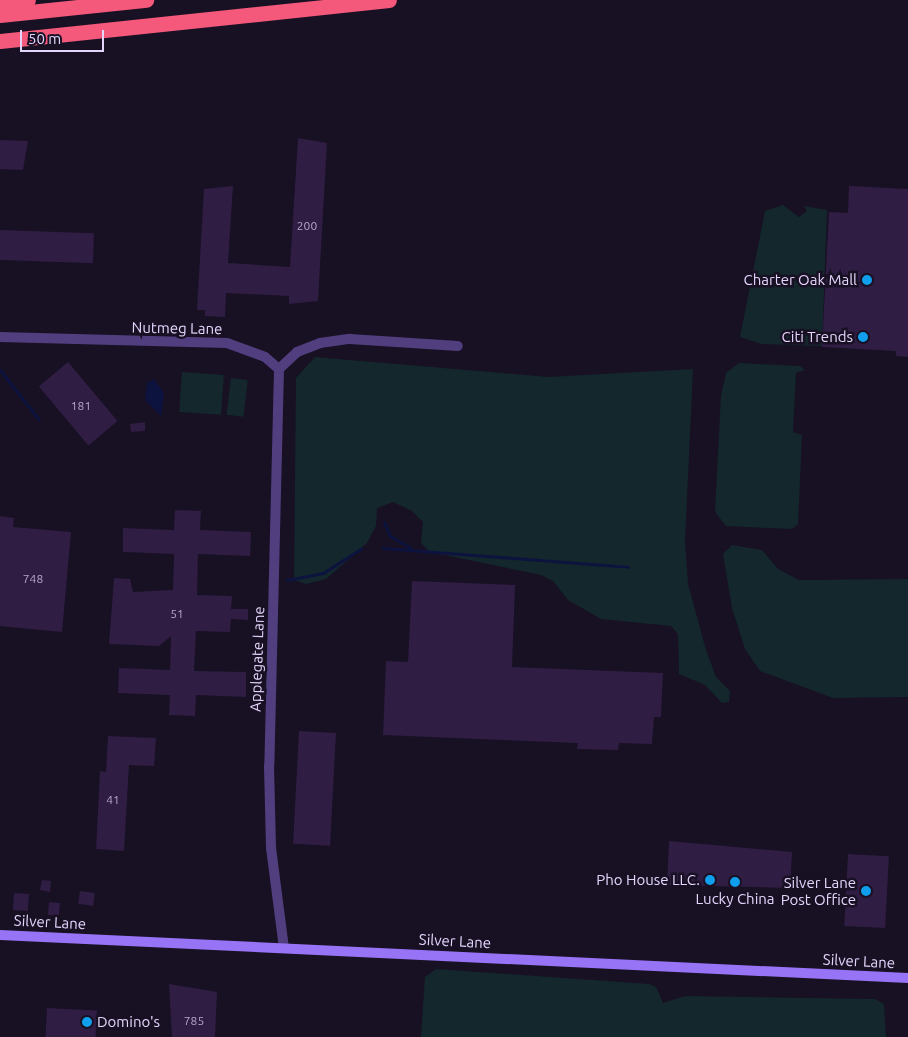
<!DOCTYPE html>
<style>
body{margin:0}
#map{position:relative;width:908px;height:1037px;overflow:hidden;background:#181023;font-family:Ubuntu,sans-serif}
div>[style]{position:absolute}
.green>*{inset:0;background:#13272d;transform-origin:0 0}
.water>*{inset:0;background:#0d133f}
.stream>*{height:3px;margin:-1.5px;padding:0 1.5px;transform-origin:1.5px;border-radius:1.5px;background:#0d133f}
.building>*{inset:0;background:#2f1d43;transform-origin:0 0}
.minor>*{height:10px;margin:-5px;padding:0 5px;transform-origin:5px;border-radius:5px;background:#513e7f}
.secondary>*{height:10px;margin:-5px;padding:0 5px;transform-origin:5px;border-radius:5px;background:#9773f6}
.motorway>*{height:15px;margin:-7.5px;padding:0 7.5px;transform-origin:7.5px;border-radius:7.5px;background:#f4587b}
.dots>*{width:14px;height:14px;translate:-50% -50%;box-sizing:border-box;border:2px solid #181023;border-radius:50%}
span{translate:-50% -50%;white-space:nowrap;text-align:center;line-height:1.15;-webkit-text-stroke:5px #181023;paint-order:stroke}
.number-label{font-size:12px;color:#b7a7ce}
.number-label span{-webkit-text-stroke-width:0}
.poi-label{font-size:15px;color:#e4d5fc}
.right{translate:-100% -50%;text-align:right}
.left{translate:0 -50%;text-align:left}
.street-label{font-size:15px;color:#e4d5fc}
.scale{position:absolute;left:20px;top:30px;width:84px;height:22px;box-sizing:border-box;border:2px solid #e4d5fc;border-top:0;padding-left:6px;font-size:15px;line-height:18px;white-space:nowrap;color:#e4d5fc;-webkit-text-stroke:4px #181023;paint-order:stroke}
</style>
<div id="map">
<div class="green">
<i style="clip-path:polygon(783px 205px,799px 217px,807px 211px,804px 206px,827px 210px,822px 346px,761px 344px,740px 337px,765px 211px)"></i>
<i style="clip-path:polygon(315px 357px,548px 377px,693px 369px,685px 541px,688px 584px,706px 650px,716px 677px,730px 691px,729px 702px,722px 703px,705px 685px,679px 674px,678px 634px,671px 626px,601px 619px,568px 600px,553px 581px,541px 575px,430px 552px,421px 543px,423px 522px,412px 511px,393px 502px,377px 508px,376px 526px,367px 543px,326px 579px,306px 584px,294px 580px,296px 378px)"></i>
<i style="clip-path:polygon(739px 363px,800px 366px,805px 370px,796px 373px,793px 432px,802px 435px,798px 524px,792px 529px,726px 526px,715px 512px,721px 395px,726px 373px)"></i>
<i style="left:182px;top:372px;width:42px;height:40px;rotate:4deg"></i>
<i style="left:231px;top:378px;width:17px;height:37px;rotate:7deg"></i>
<i style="clip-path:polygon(732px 545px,762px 550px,778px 569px,799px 580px,908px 579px,908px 697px,833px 698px,760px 671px,745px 649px,732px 608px,723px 554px)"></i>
<i style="clip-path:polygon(436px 969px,649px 984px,656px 987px,663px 1003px,685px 996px,875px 999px,884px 1004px,886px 1037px,421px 1037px,425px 977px)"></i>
</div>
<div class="water">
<i style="clip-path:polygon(154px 379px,164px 393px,161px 416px,145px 400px,147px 383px)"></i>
</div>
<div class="stream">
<i style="left:0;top:370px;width:63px;rotate:52deg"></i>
<i style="left:384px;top:522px;width:15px;rotate:67deg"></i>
<i style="left:390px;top:536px;width:24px;rotate:30deg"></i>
<i style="left:383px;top:548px;width:246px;rotate:4.4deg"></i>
<i style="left:287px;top:580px;width:37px;rotate:-11deg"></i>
<i style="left:323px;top:573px;width:46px;rotate:-32.7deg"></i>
</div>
<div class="building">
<i style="clip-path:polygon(298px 138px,327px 143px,318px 301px,289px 304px,289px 296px,226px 293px,225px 317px,205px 316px,205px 310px,197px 310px,204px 189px,233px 186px,228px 263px,290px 267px)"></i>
<i style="clip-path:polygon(0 140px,28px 141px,23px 170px,0 169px)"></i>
<i style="clip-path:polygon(849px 186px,908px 189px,908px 357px,896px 356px,896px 351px,822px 347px,829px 212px,848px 213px)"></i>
<i style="left:0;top:230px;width:94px;height:30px;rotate:2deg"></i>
<i style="left:68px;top:362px;width:77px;height:38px;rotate:50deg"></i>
<i style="clip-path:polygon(145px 422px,145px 431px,131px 432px,130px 424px)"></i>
<i style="clip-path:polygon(175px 510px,201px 511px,200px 530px,251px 532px,250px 556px,198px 554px,197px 595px,232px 596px,231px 609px,248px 609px,248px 620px,231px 619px,230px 632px,196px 631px,194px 671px,246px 672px,246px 697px,196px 695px,195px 716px,169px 715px,170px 695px,118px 693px,119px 668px,170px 670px,171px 636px,159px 646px,109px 644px,114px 578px,130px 579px,133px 592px,173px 590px,174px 554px,123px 552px,123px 528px,174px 530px)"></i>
<i style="clip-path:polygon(0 516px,14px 518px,13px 527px,71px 532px,62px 632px,0 626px)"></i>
<i style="clip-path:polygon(412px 581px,515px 585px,512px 667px,663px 673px,661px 717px,654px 717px,652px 744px,619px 743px,618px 750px,577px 749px,578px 743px,383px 735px,386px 661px,408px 662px)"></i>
<i style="left:299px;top:731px;width:37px;height:113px;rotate:3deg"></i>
<i style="clip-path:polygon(108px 736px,156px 738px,154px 766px,129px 765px,124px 851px,96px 849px,100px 771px,106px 772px)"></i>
<i style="clip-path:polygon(669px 841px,792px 852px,790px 888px,667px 885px)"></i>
<i style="left:848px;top:854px;width:41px;height:72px;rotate:3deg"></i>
<i style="clip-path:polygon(42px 880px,51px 881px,50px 892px,40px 890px)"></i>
<i style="left:80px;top:891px;width:15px;height:13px;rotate:8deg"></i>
<i style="left:14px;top:893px;width:15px;height:17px;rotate:4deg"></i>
<i style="left:49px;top:902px;width:11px;height:13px;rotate:5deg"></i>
<i style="clip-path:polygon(169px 984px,217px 992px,215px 1037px,172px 1037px)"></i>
<i style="left:47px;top:1008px;width:50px;height:29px;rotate:3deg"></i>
</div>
<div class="minor">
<i style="left:0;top:337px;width:227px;rotate:1.5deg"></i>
<i style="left:227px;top:343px;width:40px;rotate:20.2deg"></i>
<i style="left:265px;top:357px;width:18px;rotate:41deg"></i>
<i style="left:279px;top:369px;width:397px;rotate:91.4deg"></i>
<i style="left:269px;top:766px;width:82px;rotate:88.6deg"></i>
<i style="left:271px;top:848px;width:101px;rotate:82.6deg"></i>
<i style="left:279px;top:369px;width:25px;rotate:-43deg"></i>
<i style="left:297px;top:352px;width:25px;rotate:-21deg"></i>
<i style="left:320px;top:343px;width:30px;rotate:-8deg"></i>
<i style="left:350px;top:339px;width:108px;rotate:3.7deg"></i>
</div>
<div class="secondary">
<i style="left:0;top:935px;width:909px;rotate:2.71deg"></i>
</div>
<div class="motorway">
<i style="left:0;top:3px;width:28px;rotate:-6deg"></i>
<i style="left:0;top:15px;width:147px;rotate:-5.9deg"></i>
<i style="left:0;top:41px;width:391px;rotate:-6deg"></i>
</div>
<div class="dots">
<i style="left:867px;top:280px;background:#109fed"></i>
<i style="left:863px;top:337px;background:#109fed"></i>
<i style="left:710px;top:880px;background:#109fed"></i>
<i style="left:735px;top:882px;background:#109fed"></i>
<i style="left:866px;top:891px;background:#109fed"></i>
<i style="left:87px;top:1022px;background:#109fed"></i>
</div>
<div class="number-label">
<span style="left:307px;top:226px">200</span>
<span style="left:81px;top:406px">181</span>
<span style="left:33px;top:579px">748</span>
<span style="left:177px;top:614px">51</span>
<span style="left:113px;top:800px">41</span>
<span style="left:194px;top:1021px">785</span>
</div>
<div class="poi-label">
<span class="right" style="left:857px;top:280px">Charter Oak Mall</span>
<span class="right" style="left:853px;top:337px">Citi Trends</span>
<span class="right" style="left:700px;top:880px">Pho House LLC.</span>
<span class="right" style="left:856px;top:891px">Silver Lane<br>Post Office</span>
<span style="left:735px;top:899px">Lucky China</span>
<span class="left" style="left:97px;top:1022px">Domino's</span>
</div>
<div class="street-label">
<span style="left:177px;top:328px;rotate:1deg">Nutmeg Lane</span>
<span style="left:257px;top:659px;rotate:-88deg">Applegate Lane</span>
<span style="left:50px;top:922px;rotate:3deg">Silver Lane</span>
<span style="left:455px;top:941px;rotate:3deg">Silver Lane</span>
<span style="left:859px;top:961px;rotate:3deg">Silver Lane</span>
</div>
<div class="scale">50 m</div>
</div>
